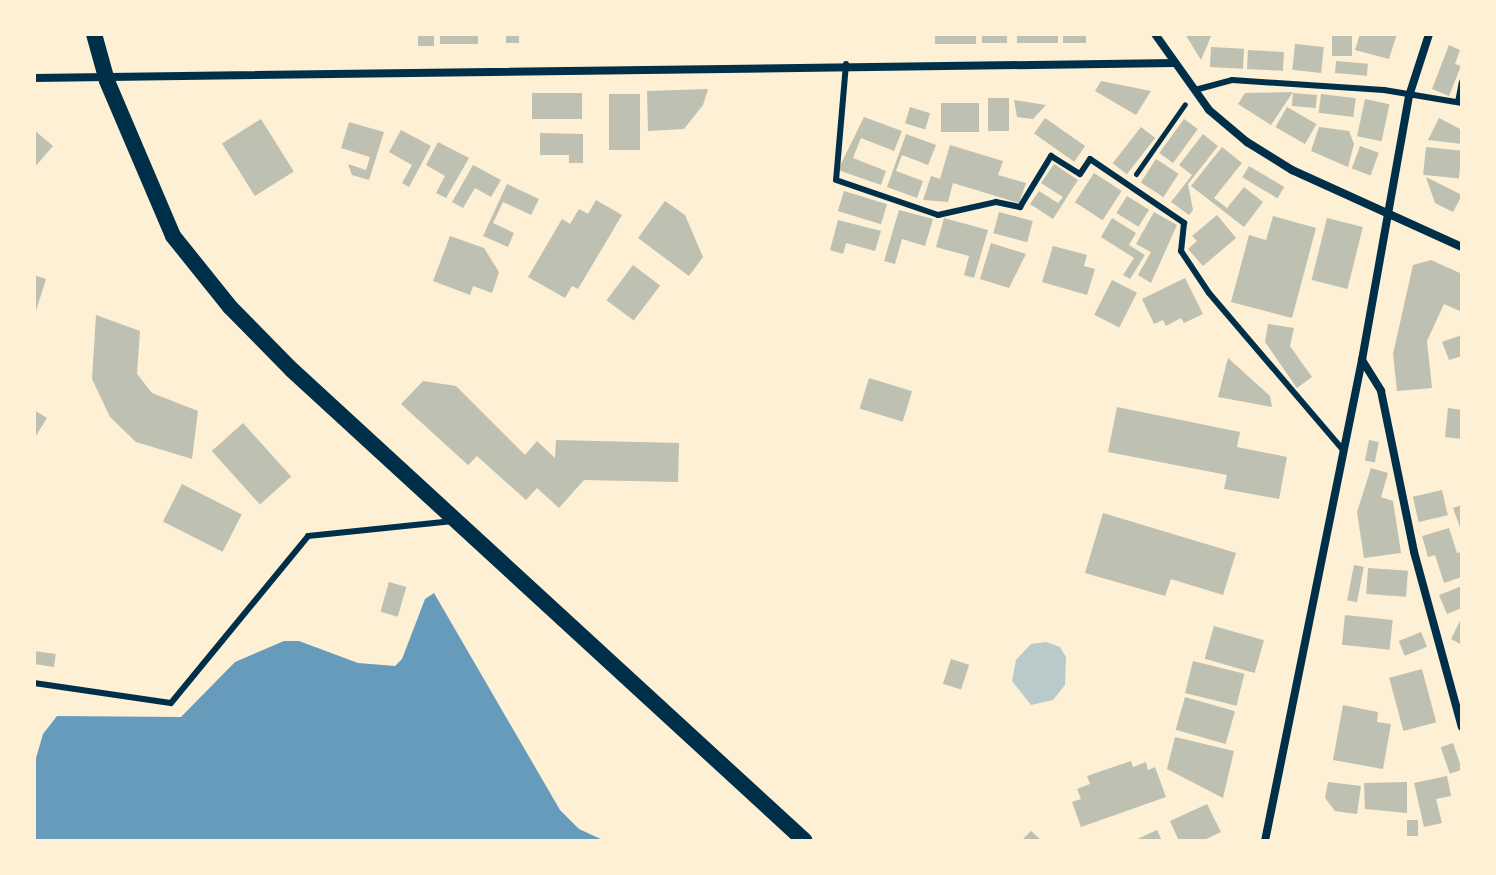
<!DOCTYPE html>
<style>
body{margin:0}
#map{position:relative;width:1496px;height:875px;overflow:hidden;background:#fdf0d5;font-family:Manrope,sans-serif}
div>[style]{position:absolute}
.green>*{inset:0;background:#b9caca}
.water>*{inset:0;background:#669bbc}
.building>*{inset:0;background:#bec0b2;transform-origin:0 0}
.path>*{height:5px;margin:-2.5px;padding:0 2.5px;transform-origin:2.5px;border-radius:2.5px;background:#003049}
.service>*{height:6px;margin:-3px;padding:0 3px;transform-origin:3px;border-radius:3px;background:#003049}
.minor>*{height:8px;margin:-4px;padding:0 4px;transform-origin:4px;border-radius:4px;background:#003049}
.secondary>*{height:16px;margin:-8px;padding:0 8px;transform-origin:8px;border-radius:8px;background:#003049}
span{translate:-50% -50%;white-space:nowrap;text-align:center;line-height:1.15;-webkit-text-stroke:6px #fdf0d5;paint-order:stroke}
.frame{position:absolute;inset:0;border:36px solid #fdf0d5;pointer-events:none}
</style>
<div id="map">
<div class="green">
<i style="clip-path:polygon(1046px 642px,1060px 647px,1066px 657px,1065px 685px,1053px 700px,1031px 705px,1012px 681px,1016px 660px,1031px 644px)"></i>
</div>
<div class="water">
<i style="clip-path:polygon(434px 593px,560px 810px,579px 829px,605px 841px,34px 841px,34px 765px,43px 734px,57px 716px,181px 717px,235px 662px,284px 641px,299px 641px,358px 663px,395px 666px,402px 659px,425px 599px)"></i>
</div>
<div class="building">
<i style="left:418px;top:34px;width:16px;height:12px"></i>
<i style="left:440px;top:34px;width:38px;height:10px"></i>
<i style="left:506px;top:34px;width:13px;height:9px"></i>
<i style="left:935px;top:34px;width:41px;height:10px"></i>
<i style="left:982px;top:34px;width:25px;height:9px"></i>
<i style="left:1017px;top:34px;width:41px;height:9px"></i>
<i style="left:1063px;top:34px;width:23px;height:9px"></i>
<i style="clip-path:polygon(1185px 34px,1212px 34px,1201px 60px)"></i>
<i style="left:1332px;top:34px;width:20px;height:22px"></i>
<i style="clip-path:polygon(1360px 34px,1397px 34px,1389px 59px,1355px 50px)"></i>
<i style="left:1295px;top:44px;width:29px;height:26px;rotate:6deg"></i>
<i style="clip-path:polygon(1449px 45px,1460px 50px,1455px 64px,1461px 66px,1449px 96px,1432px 89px)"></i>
<i style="left:1211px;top:47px;width:33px;height:20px;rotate:3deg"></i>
<i style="left:1248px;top:50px;width:36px;height:19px;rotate:3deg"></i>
<i style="left:1336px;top:61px;width:32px;height:12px;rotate:5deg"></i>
<i style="clip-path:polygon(1101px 81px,1151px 91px,1136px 115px,1095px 91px)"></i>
<i style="clip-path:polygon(708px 89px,703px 105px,684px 129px,648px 131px,647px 91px)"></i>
<i style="clip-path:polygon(1293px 92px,1271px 125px,1238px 104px,1245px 93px)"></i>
<i style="left:532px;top:93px;width:50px;height:26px"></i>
<i style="left:1293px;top:93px;width:24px;height:13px;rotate:5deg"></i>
<i style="left:609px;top:94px;width:31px;height:56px"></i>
<i style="left:1321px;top:94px;width:35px;height:19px;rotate:7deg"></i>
<i style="left:988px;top:98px;width:21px;height:33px"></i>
<i style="left:1365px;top:99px;width:25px;height:38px;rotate:12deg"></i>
<i style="clip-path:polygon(1014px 100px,1046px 105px,1033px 119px,1017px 117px)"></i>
<i style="left:979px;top:103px;width:29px;height:38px;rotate:90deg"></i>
<i style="left:910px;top:107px;width:21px;height:17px;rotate:17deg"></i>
<i style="left:1287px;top:107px;width:34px;height:23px;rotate:30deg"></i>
<i style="clip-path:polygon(864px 117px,902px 131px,894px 151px,861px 138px,853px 158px,886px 171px,881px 185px,838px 170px)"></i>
<i style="left:1045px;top:118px;width:49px;height:19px;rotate:35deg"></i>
<i style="clip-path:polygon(1439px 118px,1462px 130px,1462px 144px,1428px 140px)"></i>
<i style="left:261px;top:119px;width:62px;height:46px;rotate:58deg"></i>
<i style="left:1184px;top:119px;width:17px;height:42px;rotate:36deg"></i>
<i style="clip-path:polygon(349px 122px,384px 132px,369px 180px,352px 175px,348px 164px,366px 170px,370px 157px,341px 148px)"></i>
<i style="left:1141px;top:127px;width:18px;height:46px;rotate:38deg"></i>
<i style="clip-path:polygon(1319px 127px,1349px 131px,1354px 144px,1348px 167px,1311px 151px)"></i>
<i style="clip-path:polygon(34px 130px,53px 146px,34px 168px)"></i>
<i style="clip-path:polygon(401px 130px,431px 146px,409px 187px,402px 183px,412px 165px,389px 152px)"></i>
<i style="clip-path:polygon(540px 133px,583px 134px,583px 163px,569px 163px,569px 155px,540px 155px)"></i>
<i style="clip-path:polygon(906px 134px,936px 145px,928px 165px,902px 155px,896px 171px,923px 181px,917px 198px,887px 187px)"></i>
<i style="clip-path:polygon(1203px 134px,1218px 146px,1188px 184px,1193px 210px,1189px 215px,1171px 202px,1192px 175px,1179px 165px)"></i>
<i style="clip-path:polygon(438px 142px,469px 158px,446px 198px,436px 193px,445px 176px,426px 165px)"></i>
<i style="clip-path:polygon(950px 145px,1003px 161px,998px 175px,1026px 183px,1019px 203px,953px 183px,948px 202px,923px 200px,931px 176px,940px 179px)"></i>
<i style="left:1360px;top:146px;width:20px;height:24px;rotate:20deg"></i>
<i style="clip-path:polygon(1222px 147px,1242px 163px,1214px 198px,1227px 208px,1244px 187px,1263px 202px,1244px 227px,1191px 186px)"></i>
<i style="left:1426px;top:147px;width:36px;height:28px;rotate:6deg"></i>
<i style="left:1156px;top:159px;width:27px;height:28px;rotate:33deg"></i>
<i style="clip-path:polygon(1054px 164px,1078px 180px,1053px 219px,1030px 204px,1039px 191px,1058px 203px,1063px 197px,1041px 183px)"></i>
<i style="clip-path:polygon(473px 165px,501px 180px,491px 197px,475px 188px,463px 208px,452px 202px)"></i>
<i style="left:1249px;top:166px;width:41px;height:13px;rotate:31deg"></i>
<i style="left:1094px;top:173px;width:33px;height:35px;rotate:33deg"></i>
<i style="clip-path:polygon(1426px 177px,1462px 195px,1453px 212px,1435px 203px)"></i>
<i style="clip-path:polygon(507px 184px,539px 199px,531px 215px,503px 202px,493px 223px,514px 233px,508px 247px,483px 236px)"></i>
<i style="left:844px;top:191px;width:45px;height:21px;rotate:17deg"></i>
<i style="left:1127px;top:196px;width:26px;height:20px;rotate:32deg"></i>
<i style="clip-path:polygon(596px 200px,622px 215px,578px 289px,572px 286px,565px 298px,528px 277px,562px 219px,570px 224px,579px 209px,588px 214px)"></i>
<i style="clip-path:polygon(665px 201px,685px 215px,703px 257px,689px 276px,638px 238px)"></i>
<i style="clip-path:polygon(899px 210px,933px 219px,925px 246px,902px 239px,895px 264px,884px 261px)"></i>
<i style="left:999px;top:212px;width:35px;height:22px;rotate:15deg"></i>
<i style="clip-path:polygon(1154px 212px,1177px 225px,1151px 283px,1138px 275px,1151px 252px,1136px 244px)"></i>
<i style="clip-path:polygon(1217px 215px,1236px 238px,1203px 266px,1188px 249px,1197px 241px,1192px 236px)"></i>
<i style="clip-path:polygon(1273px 216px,1316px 228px,1292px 318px,1231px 302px,1249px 235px,1266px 240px)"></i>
<i style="clip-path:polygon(944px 218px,988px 230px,974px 278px,964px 275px,969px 256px,936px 247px)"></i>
<i style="clip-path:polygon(1112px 218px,1136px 233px,1129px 245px,1145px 255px,1130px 279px,1123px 275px,1134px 258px,1101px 237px)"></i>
<i style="left:1327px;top:218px;width:37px;height:64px;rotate:14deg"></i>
<i style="clip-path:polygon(838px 220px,881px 231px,875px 251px,846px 243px,843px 254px,830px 250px)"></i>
<i style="clip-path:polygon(450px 236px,484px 248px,499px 272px,492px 293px,473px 286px,470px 295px,433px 281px)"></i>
<i style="clip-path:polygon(991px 243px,1026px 254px,1009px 288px,980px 279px)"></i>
<i style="clip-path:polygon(1053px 246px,1087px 255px,1084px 266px,1095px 269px,1087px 295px,1042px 282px)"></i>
<i style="clip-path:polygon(1431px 260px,1462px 274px,1462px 312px,1444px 304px,1427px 341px,1432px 388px,1397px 391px,1393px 354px,1413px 265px)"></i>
<i style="left:633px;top:265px;width:34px;height:44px;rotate:37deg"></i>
<i style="clip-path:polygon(34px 275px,46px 279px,35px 314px,34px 314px)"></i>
<i style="clip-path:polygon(1185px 278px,1203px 314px,1184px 323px,1181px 318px,1166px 326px,1163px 320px,1154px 324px,1142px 299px)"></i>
<i style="left:1112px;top:280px;width:28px;height:39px;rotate:27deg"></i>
<i style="clip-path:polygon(96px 315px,140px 331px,137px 374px,152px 393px,198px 411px,192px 459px,136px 442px,110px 417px,92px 379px)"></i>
<i style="clip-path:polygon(1268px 324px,1294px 328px,1290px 346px,1312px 377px,1297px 388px,1265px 342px)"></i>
<i style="clip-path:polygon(1462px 335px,1462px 356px,1449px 360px,1442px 342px)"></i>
<i style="clip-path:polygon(1228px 358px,1270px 396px,1272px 407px,1218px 397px)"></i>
<i style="left:869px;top:378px;width:45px;height:32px;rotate:17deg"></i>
<i style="clip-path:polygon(423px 381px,456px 386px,525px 455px,537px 441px,555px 458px,556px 440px,679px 443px,678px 482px,584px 480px,559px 508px,537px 488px,526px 500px,477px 456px,468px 465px,401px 404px)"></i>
<i style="clip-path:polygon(1117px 407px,1240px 432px,1237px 447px,1287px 457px,1279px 499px,1224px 489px,1227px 475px,1108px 452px)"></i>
<i style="clip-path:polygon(1448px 408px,1462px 410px,1462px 439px,1445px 437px)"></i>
<i style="clip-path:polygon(34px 410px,47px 418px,34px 439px)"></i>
<i style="left:243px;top:423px;width:72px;height:42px;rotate:48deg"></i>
<i style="left:1369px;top:440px;width:10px;height:21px;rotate:11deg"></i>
<i style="clip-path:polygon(1371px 468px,1388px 473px,1381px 497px,1393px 501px,1401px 553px,1364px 558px,1357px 512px)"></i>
<i style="left:182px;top:484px;width:67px;height:42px;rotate:27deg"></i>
<i style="left:1442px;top:490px;width:26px;height:30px;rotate:77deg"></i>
<i style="clip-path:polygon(1462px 505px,1462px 533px,1453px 508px)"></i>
<i style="clip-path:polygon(1103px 513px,1236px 553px,1223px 595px,1171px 579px,1165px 596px,1085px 573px)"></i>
<i style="clip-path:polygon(1449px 528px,1457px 553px,1462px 552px,1462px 577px,1444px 583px,1435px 555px,1428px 557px,1422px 536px)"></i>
<i style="left:1354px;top:565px;width:10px;height:36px;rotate:11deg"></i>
<i style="left:1368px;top:568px;width:40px;height:26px;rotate:4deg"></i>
<i style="left:389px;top:582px;width:18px;height:31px;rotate:16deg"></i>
<i style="clip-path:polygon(1462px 586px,1462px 608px,1447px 614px,1439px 595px)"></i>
<i style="left:1345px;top:615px;width:48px;height:30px;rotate:6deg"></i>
<i style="clip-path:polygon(1462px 617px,1462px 645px,1451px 639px)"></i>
<i style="left:1214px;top:626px;width:52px;height:34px;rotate:16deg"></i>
<i style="left:1421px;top:632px;width:16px;height:24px;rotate:68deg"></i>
<i style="left:34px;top:651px;width:22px;height:13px;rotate:8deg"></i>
<i style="left:951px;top:659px;width:19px;height:26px;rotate:18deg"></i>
<i style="left:1193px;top:661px;width:53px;height:33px;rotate:14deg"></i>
<i style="left:1422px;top:669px;width:55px;height:34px;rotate:75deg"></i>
<i style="left:1185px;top:697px;width:52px;height:34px;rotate:16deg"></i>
<i style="clip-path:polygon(1343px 705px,1378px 712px,1377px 722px,1391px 724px,1383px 769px,1333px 760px)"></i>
<i style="clip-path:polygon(1175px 737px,1234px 751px,1223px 798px,1167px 769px)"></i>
<i style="left:1453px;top:743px;width:28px;height:13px;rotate:71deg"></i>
<i style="clip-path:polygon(1131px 761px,1133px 767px,1146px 762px,1148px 770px,1155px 767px,1166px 797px,1081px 827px,1072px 802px,1081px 799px,1077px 789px,1090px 784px,1087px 776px)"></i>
<i style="clip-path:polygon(1447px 776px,1451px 796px,1436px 799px,1442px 823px,1424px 827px,1414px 783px)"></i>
<i style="clip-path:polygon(1328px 782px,1361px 786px,1357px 814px,1335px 811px,1325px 798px)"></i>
<i style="clip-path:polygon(1407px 782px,1407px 813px,1365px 809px,1364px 783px)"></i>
<i style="clip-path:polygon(1207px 804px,1221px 832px,1202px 841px,1179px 841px,1170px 821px)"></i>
<i style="left:1407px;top:820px;width:11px;height:16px"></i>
<i style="clip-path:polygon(1157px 830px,1162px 841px,1133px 841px)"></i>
<i style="clip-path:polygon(1031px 831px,1042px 841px,1021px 841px)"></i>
</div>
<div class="path">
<i style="left:1136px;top:174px;width:85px;rotate:-55deg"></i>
</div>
<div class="service">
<i style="left:846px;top:64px;width:116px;rotate:94.9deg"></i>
<i style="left:836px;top:180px;width:108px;rotate:18.9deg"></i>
<i style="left:938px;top:215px;width:59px;rotate:-12.6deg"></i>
<i style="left:996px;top:202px;width:25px;rotate:12deg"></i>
<i style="left:1020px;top:207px;width:60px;rotate:-58.7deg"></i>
<i style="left:1051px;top:156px;width:34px;rotate:32deg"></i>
<i style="left:1080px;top:174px;width:18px;rotate:-56deg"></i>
<i style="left:1090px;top:159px;width:114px;rotate:34.2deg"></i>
<i style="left:1184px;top:223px;width:28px;rotate:96deg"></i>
<i style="left:1181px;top:251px;width:50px;rotate:56.3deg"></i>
<i style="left:1209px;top:293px;width:206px;rotate:49.5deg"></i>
<i style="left:1195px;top:90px;width:38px;rotate:-15deg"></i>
<i style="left:1232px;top:80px;width:152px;rotate:3.8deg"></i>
<i style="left:1384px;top:90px;width:79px;rotate:9.5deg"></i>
<i style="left:1458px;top:102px;width:20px;rotate:-79deg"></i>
<i style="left:34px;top:683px;width:138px;rotate:8.3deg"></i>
<i style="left:171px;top:703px;width:216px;rotate:-50.6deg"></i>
<i style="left:308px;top:536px;width:146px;rotate:-5.9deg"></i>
</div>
<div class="minor">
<i style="left:1155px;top:34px;width:93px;rotate:54.6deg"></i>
<i style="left:1209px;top:110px;width:50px;rotate:40.1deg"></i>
<i style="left:1247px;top:142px;width:53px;rotate:31.9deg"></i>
<i style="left:1292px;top:170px;width:187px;rotate:24.4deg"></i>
<i style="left:34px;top:78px;width:1140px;rotate:-0.75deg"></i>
<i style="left:1362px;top:360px;width:36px;rotate:58deg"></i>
<i style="left:1381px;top:391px;width:164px;rotate:78.4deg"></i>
<i style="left:1414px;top:552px;width:181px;rotate:74.7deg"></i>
<i style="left:1265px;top:841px;width:491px;rotate:-78.6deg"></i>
<i style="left:1362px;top:360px;width:268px;rotate:-79.9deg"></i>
<i style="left:1409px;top:96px;width:65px;rotate:-72.1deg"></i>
</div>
<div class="secondary">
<i style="left:94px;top:34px;width:49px;rotate:74.5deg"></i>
<i style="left:107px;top:81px;width:168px;rotate:66.9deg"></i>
<i style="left:173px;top:236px;width:91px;rotate:51.2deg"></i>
<i style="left:230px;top:307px;width:88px;rotate:45.5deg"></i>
<i style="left:292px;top:370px;width:696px;rotate:42.56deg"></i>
</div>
<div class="frame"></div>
</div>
